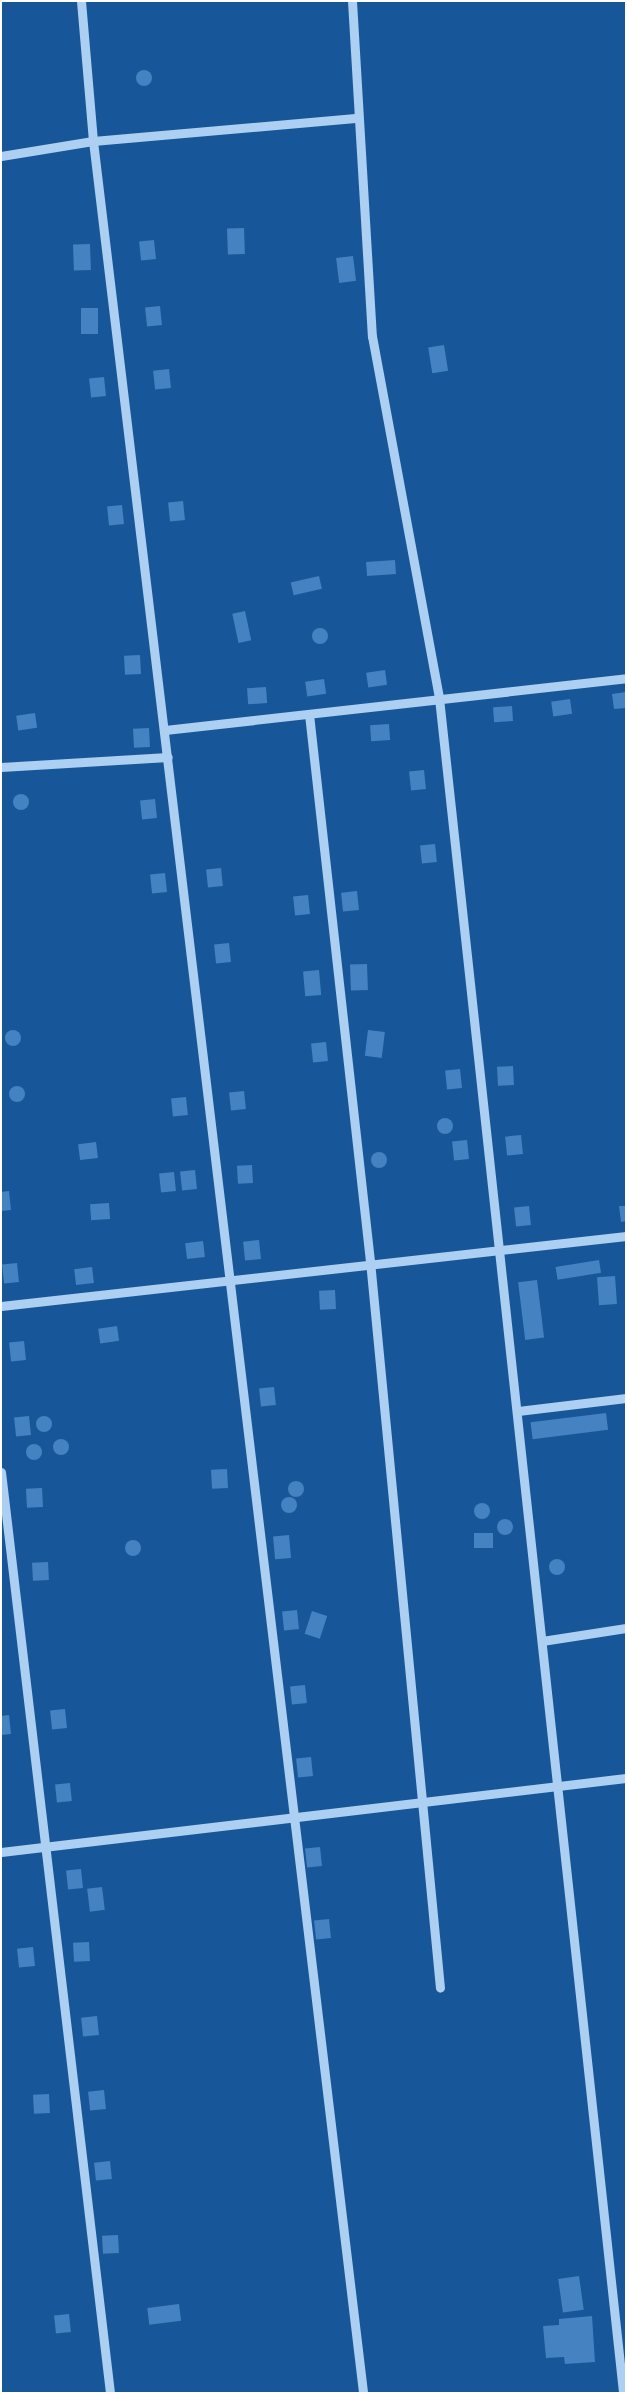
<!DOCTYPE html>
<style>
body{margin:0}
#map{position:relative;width:627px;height:2394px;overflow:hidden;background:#175799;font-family:Roboto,sans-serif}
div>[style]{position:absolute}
.building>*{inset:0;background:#4482c2;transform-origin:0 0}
.round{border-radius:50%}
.minor>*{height:9px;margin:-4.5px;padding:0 4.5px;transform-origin:4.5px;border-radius:4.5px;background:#accff2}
span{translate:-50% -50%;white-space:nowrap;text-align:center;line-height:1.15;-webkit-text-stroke:5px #175799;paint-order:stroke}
.frame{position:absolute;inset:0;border:2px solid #fff;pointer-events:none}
</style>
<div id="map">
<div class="building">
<i class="round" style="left:136px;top:70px;width:16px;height:16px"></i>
<i style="left:244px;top:228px;width:26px;height:17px;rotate:88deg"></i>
<i style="left:154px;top:240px;width:19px;height:15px;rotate:84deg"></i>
<i style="left:90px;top:244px;width:26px;height:17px;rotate:88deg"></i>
<i style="left:353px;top:256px;width:25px;height:17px;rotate:83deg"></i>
<i style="left:160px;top:306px;width:19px;height:15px;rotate:84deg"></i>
<i style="left:81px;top:308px;width:17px;height:26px"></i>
<i style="left:444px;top:345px;width:26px;height:16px;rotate:81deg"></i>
<i style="left:169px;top:369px;width:19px;height:16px;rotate:84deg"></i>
<i style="left:104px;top:377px;width:19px;height:15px;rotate:84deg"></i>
<i style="left:183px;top:501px;width:19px;height:15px;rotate:84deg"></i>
<i style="left:122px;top:505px;width:19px;height:15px;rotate:84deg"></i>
<i style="left:395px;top:560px;width:14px;height:29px;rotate:86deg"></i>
<i style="left:319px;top:576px;width:13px;height:29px;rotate:77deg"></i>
<i style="left:245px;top:611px;width:30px;height:13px;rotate:78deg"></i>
<i class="round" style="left:312px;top:628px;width:16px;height:16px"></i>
<i style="left:140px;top:655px;width:19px;height:16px;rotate:87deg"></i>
<i style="left:385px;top:670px;width:15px;height:19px;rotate:82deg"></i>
<i style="left:324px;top:679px;width:15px;height:19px;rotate:82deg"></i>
<i style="left:266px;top:687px;width:16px;height:19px;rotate:86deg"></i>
<i style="clip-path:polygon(626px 692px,626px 708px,614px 709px,612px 694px)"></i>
<i style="left:570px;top:699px;width:15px;height:19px;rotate:82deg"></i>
<i style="left:512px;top:706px;width:15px;height:19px;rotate:86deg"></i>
<i style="left:35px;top:713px;width:15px;height:19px;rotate:82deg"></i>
<i style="left:389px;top:724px;width:16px;height:19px;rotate:86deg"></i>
<i style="left:149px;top:728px;width:19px;height:16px;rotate:87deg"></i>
<i style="left:424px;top:770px;width:19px;height:15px;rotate:84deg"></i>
<i class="round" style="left:13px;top:794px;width:16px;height:16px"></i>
<i style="left:155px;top:799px;width:19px;height:15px;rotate:84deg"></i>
<i style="left:435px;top:844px;width:18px;height:15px;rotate:84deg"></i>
<i style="left:221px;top:868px;width:18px;height:15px;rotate:84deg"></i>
<i style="left:165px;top:873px;width:19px;height:15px;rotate:84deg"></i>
<i style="left:357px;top:891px;width:19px;height:16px;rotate:84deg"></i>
<i style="left:308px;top:895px;width:19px;height:15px;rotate:84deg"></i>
<i style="left:229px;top:943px;width:19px;height:15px;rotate:84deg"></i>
<i style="left:367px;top:964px;width:26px;height:17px;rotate:88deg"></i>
<i style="left:319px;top:970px;width:25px;height:16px;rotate:85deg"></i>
<i style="left:368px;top:1030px;width:17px;height:26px;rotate:7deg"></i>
<i class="round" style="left:5px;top:1030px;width:16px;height:16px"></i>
<i style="left:326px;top:1042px;width:19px;height:15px;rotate:84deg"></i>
<i style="left:513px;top:1066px;width:19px;height:16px;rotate:87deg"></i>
<i style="left:460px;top:1069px;width:19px;height:15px;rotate:84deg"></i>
<i class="round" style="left:9px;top:1086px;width:16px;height:16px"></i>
<i style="left:244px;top:1091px;width:18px;height:15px;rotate:84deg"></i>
<i style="left:186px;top:1097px;width:18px;height:15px;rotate:84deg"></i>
<i class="round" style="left:437px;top:1118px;width:16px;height:16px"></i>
<i style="left:521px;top:1135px;width:19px;height:16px;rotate:84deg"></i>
<i style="left:467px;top:1140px;width:19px;height:15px;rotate:84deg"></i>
<i style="left:96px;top:1142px;width:16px;height:18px;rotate:83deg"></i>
<i class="round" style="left:371px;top:1152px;width:16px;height:16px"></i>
<i style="left:252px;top:1165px;width:18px;height:15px;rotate:87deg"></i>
<i style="left:195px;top:1170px;width:19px;height:15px;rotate:84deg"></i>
<i style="left:174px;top:1172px;width:19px;height:15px;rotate:84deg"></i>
<i style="clip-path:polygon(9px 1191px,11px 1210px,1px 1211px,1px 1192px)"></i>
<i style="left:109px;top:1203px;width:16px;height:19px;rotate:86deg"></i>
<i style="left:529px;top:1206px;width:19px;height:15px;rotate:84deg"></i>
<i style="clip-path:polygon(619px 1206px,626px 1206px,626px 1221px,621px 1222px)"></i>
<i style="left:259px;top:1240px;width:19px;height:16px;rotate:84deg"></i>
<i style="left:203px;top:1241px;width:16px;height:18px;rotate:83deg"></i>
<i style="left:599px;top:1260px;width:13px;height:44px;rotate:81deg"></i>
<i style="left:17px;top:1263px;width:19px;height:15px;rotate:84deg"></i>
<i style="left:92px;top:1267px;width:16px;height:18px;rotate:83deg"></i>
<i style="left:615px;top:1276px;width:28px;height:18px;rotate:86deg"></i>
<i style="left:537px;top:1280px;width:58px;height:19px;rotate:83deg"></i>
<i style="left:335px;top:1290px;width:19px;height:16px;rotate:87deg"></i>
<i style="left:117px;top:1326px;width:15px;height:19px;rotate:82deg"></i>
<i style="left:24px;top:1341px;width:19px;height:15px;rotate:84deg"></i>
<i style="left:274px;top:1387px;width:18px;height:15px;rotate:84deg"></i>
<i style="left:606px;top:1413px;width:17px;height:76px;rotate:83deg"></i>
<i style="left:29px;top:1416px;width:19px;height:15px;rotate:84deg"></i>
<i class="round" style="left:36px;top:1416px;width:16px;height:16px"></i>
<i class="round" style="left:53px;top:1439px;width:16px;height:16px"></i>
<i class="round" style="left:26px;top:1444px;width:16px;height:16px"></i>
<i style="left:227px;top:1469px;width:19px;height:16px;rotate:87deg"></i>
<i class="round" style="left:288px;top:1481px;width:16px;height:16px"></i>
<i style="left:42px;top:1488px;width:19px;height:16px;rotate:87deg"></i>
<i class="round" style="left:281px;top:1497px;width:16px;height:16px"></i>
<i class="round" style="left:474px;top:1503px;width:16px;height:16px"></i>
<i class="round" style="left:497px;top:1519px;width:16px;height:16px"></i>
<i style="left:474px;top:1533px;width:19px;height:15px"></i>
<i style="left:289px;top:1535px;width:23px;height:16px;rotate:85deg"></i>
<i class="round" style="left:125px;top:1540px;width:16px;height:16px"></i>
<i class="round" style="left:549px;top:1559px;width:16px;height:16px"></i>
<i style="left:48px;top:1562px;width:18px;height:16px;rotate:87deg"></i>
<i style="left:297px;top:1610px;width:19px;height:15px;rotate:84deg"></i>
<i style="left:312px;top:1611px;width:16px;height:24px;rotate:18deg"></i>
<i style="left:305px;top:1685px;width:18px;height:15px;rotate:84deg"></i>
<i style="left:65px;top:1709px;width:19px;height:15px;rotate:84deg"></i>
<i style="clip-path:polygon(9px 1715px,11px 1734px,1px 1735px,1px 1716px)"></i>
<i style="left:311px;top:1757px;width:19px;height:15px;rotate:84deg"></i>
<i style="left:70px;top:1783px;width:18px;height:15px;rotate:84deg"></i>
<i style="left:320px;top:1847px;width:19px;height:15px;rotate:84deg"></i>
<i style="left:81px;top:1869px;width:19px;height:15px;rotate:84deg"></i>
<i style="left:102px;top:1887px;width:23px;height:15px;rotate:83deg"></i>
<i style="left:329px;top:1919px;width:19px;height:15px;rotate:84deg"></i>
<i style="left:89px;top:1942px;width:19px;height:16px;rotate:87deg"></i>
<i style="left:33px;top:1947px;width:19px;height:16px;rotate:84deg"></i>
<i style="left:97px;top:2016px;width:19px;height:16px;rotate:84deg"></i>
<i style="left:104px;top:2090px;width:19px;height:16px;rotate:84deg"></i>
<i style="left:49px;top:2094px;width:19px;height:16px;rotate:87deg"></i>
<i style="left:110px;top:2161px;width:18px;height:16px;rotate:84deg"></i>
<i style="left:118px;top:2235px;width:18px;height:16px;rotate:87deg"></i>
<i style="left:579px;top:2276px;width:34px;height:21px;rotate:82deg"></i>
<i style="left:179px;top:2304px;width:17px;height:32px;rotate:83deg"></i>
<i style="left:69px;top:2314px;width:18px;height:15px;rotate:84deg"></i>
<i style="clip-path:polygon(592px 2316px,595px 2362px,565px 2364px,564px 2357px,546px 2358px,543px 2326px,559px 2325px,559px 2319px)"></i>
</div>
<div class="minor">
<i style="left:81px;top:1px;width:141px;rotate:85.1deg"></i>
<i style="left:93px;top:141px;width:2268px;rotate:83.16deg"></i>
<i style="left:352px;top:1px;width:336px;rotate:86.6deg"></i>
<i style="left:372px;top:336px;width:368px;rotate:79.5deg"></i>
<i style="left:439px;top:698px;width:1705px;rotate:83.8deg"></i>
<i style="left:1px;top:156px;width:93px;rotate:-9.3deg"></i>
<i style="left:93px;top:141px;width:266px;rotate:-5deg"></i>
<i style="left:309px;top:714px;width:550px;rotate:83.64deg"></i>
<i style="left:370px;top:1261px;width:730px;rotate:84.5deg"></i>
<i style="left:165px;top:730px;width:464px;rotate:-6.4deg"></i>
<i style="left:1px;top:767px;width:167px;rotate:-3.4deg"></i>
<i style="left:1px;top:1306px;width:629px;rotate:-6.39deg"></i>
<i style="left:518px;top:1411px;width:109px;rotate:-6.9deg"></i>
<i style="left:1px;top:1472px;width:927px;rotate:83.25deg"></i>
<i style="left:542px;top:1641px;width:85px;rotate:-8.8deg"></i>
<i style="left:1px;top:1852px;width:629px;rotate:-6.75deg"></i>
</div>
<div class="frame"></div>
</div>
